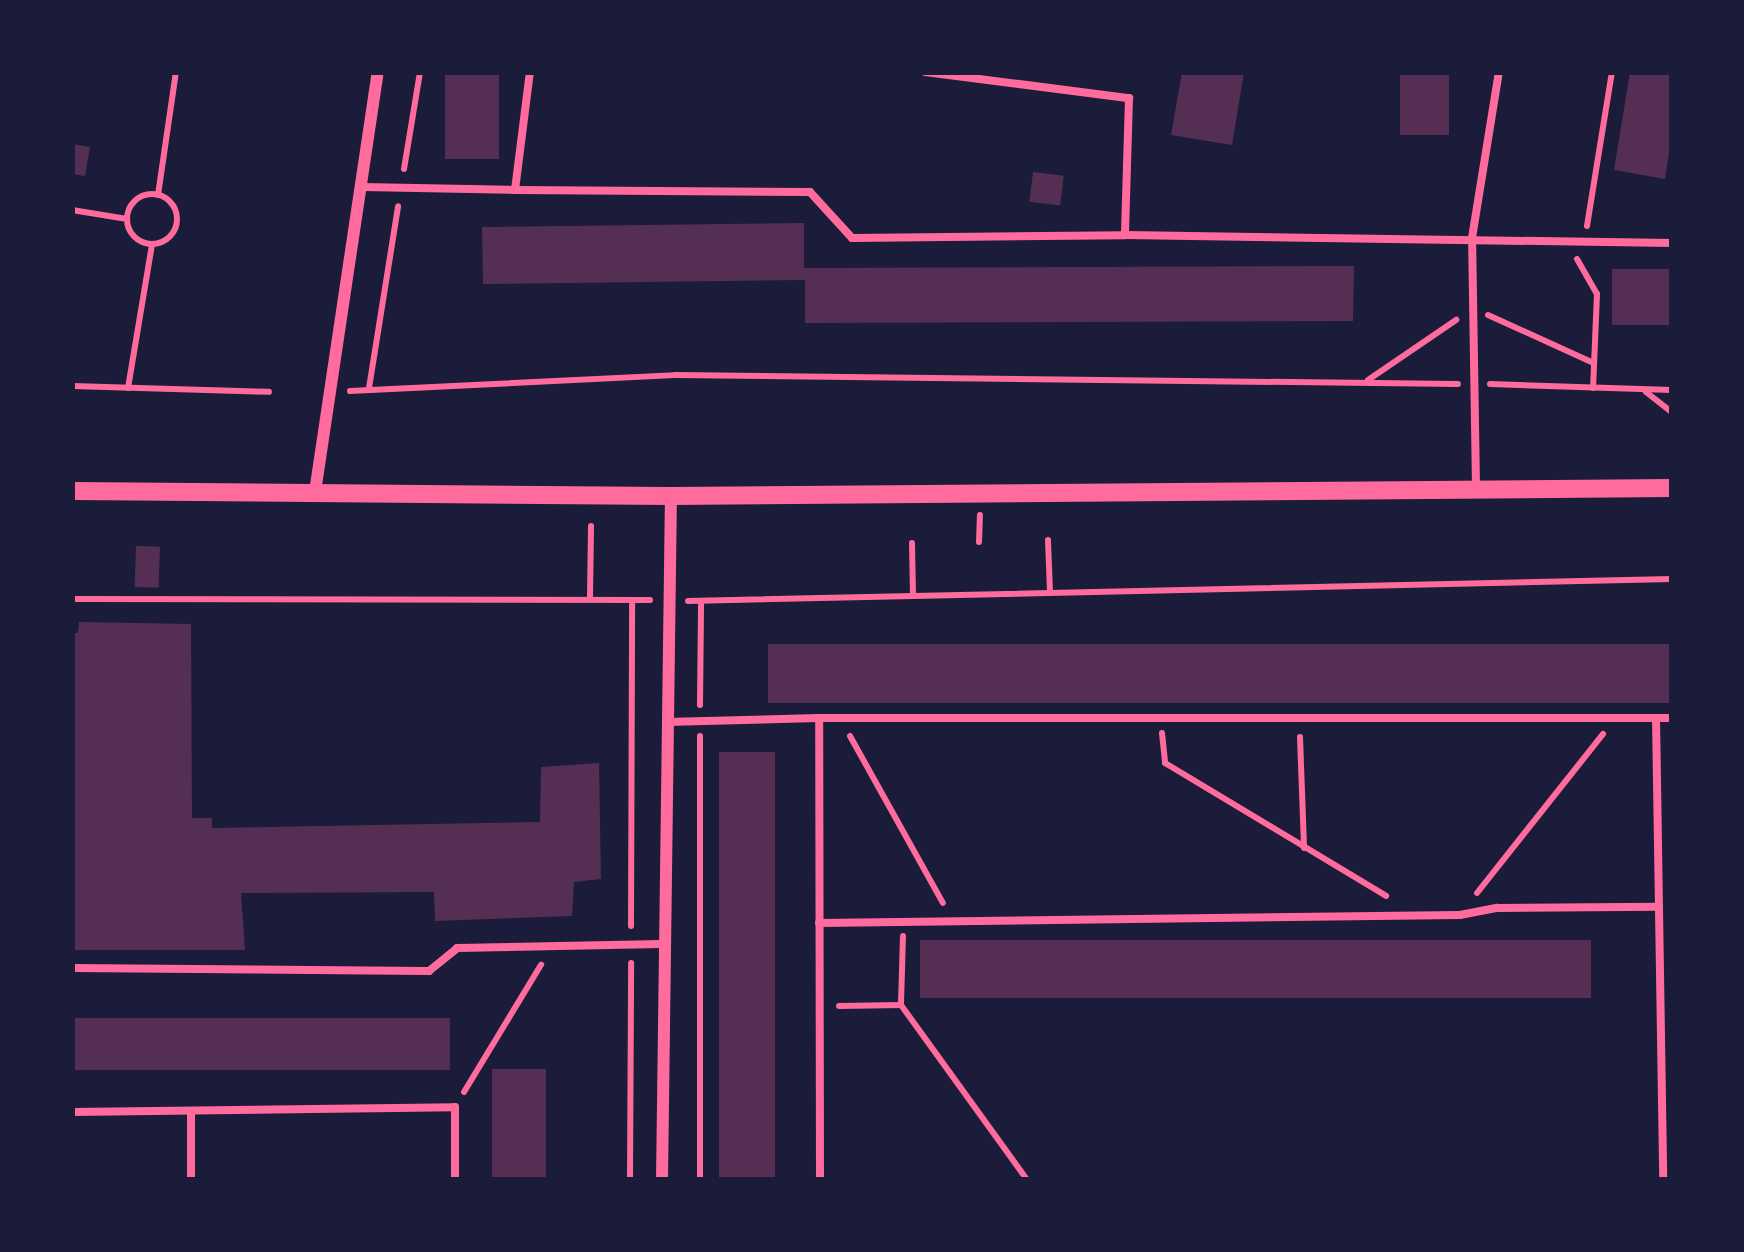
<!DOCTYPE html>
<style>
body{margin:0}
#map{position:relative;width:1744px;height:1252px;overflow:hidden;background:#1b1b3a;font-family:Overpass,sans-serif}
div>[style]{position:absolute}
.building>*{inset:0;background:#542f53;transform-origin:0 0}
.path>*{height:6px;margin:-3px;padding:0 3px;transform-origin:3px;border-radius:3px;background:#ff6b9d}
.path>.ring{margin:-3px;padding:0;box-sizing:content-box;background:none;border:6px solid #ff6b9d;border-radius:50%}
.service>*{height:8px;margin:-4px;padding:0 4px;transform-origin:4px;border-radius:4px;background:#ff6b9d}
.minor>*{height:12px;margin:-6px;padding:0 6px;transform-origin:6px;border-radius:6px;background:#ff6b9d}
.tertiary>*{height:18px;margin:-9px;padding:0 9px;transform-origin:9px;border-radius:9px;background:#ff6b9d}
span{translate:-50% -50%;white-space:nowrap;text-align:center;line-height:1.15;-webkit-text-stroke:12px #1b1b3a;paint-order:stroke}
.frame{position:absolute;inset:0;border:75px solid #1b1b3a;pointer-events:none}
</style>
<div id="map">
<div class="building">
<i style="left:445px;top:72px;width:54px;height:87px"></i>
<i style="clip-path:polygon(1182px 72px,1244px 72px,1232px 145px,1171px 135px)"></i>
<i style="left:1400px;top:72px;width:49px;height:63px"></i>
<i style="clip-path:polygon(1630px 72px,1672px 72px,1672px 134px,1665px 179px,1614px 170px)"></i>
<i style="clip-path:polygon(72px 144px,90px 147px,85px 176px,72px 174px)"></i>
<i style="left:1033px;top:172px;width:31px;height:30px;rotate:7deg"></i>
<i style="clip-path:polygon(804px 223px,804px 268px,1354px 266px,1353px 321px,805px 323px,805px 280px,483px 284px,482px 227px)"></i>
<i style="left:1612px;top:269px;width:60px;height:56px"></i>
<i style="left:136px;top:546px;width:24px;height:41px;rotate:2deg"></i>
<i style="clip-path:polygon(79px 622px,191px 624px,192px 818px,212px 818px,212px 828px,540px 822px,541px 767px,599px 763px,601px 879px,574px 882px,572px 916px,435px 921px,434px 892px,241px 893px,245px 950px,72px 950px,72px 633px,78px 633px)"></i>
<i style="left:1672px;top:644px;width:59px;height:904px;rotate:90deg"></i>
<i style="left:775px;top:752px;width:428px;height:56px;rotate:90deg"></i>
<i style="left:1591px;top:940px;width:58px;height:671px;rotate:90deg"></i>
<i style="left:450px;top:1018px;width:52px;height:378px;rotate:90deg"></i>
<i style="left:546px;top:1069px;width:111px;height:54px;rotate:90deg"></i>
</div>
<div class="path">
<i style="left:404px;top:169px;width:98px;rotate:-80.6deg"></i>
<i class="ring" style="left:127px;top:194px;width:44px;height:44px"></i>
<i style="left:158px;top:195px;width:124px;rotate:-81.7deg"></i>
<i style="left:72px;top:210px;width:56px;rotate:9.3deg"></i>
<i style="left:1587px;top:226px;width:156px;rotate:-80.8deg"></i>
<i style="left:1577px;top:259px;width:40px;rotate:60.3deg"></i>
<i style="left:1597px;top:294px;width:94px;rotate:92.4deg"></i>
<i style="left:1488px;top:315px;width:116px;rotate:24.4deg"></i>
<i style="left:1368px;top:380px;width:107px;rotate:-34.3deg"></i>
<i style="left:1490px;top:384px;width:182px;rotate:1.9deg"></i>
<i style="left:72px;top:386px;width:197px;rotate:1.7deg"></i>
<i style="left:128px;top:388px;width:146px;rotate:-80.5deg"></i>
<i style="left:369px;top:388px;width:184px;rotate:-80.9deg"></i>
<i style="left:350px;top:391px;width:325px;rotate:-2.8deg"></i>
<i style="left:675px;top:375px;width:783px;rotate:0.66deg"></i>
<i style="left:1646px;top:392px;width:33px;rotate:38deg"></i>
<i style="left:1048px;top:540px;width:52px;rotate:87.8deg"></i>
<i style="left:979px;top:542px;width:27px;rotate:-88deg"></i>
<i style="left:912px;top:543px;width:52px;rotate:88.9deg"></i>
<i style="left:590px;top:598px;width:72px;rotate:-89.2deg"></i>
<i style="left:72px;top:599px;width:578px;rotate:0.1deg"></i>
<i style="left:688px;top:601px;width:984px;rotate:-1.28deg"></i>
<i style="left:700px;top:705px;width:104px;rotate:-89.4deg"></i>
<i style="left:1162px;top:733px;width:30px;rotate:84deg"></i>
<i style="left:1165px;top:763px;width:258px;rotate:31deg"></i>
<i style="left:700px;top:736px;width:444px;rotate:90deg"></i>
<i style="left:850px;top:736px;width:191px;rotate:60.9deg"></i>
<i style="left:1300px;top:737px;width:111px;rotate:87.9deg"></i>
<i style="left:1477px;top:893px;width:203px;rotate:-51.6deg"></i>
<i style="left:631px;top:926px;width:326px;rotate:-89.8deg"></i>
<i style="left:903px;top:936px;width:69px;rotate:91.7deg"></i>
<i style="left:901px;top:1005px;width:216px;rotate:54.2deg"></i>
<i style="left:839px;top:1006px;width:62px;rotate:-0.9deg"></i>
<i style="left:464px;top:1092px;width:149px;rotate:-58.8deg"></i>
<i style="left:630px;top:1180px;width:217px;rotate:-89.7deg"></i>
</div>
<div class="service">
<i style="left:925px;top:72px;width:206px;rotate:7.3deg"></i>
<i style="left:1129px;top:98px;width:137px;rotate:91.7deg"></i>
<i style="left:1125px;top:235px;width:547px;rotate:0.84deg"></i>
<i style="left:362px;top:187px;width:153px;rotate:1.1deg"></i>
<i style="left:515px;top:190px;width:119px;rotate:-82.8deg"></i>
<i style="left:515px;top:190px;width:295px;rotate:0.4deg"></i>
<i style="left:810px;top:192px;width:62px;rotate:47.6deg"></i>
<i style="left:852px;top:238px;width:273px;rotate:-0.6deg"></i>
<i style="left:1476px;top:487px;width:249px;rotate:-90.9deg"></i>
<i style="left:1472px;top:238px;width:168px;rotate:-80.8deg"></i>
<i style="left:1656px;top:718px;width:462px;rotate:89.1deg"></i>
<i style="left:666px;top:722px;width:153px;rotate:-1.5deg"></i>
<i style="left:819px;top:923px;width:641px;rotate:-0.72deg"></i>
<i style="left:1460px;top:915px;width:38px;rotate:-11deg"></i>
<i style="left:1497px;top:908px;width:162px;rotate:-0.4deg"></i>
<i style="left:72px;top:968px;width:357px;rotate:0.5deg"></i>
<i style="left:429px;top:971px;width:36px;rotate:-39deg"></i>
<i style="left:457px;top:948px;width:204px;rotate:-1.1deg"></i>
<i style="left:72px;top:1112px;width:383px;rotate:-0.7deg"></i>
<i style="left:455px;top:1107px;width:73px;rotate:90deg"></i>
<i style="left:191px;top:1180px;width:69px;rotate:-90deg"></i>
<i style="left:820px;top:1180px;width:462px;rotate:-90.1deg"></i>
<i style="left:819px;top:718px;width:853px"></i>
</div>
<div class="minor">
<i style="left:315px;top:492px;width:425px;rotate:-81.5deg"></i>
<i style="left:662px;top:1180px;width:684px;rotate:-89.25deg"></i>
</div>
<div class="tertiary">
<i style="left:72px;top:491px;width:599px;rotate:0.48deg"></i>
<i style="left:671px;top:496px;width:1001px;rotate:-0.46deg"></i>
</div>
<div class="frame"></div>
</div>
